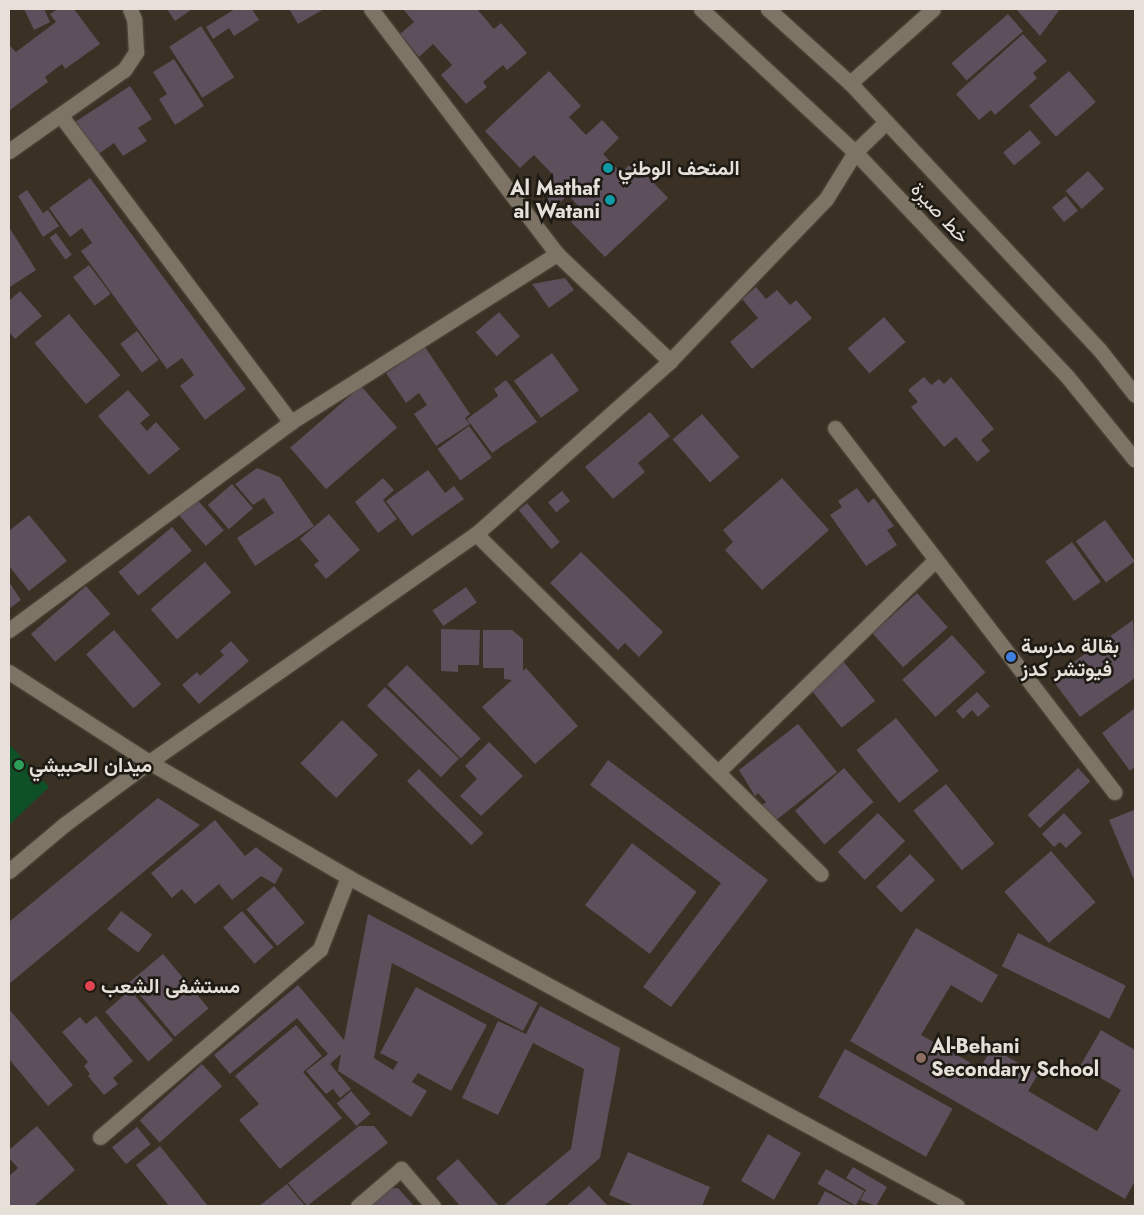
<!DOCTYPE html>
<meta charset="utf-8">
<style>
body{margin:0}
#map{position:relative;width:1144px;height:1215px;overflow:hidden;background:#3a3124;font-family:Jost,Vazirmatn,sans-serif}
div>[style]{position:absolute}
.green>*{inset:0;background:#0f5127}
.building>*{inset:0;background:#5d4f5b;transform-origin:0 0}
.roads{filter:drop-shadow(0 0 1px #544d41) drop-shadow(0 0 1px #544d41)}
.minor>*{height:15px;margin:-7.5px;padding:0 7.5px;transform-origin:7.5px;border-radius:7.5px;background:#7e7465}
.dots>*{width:14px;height:14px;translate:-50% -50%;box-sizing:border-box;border:2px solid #1e1a14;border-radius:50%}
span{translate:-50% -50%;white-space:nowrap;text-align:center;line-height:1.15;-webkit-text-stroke:5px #1e1a14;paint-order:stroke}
.poi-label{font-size:20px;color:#e6e0d8;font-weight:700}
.left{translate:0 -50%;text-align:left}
.right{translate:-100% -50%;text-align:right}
.street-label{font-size:20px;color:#e6e0d8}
.frame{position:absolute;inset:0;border:10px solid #e6e0d8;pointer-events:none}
</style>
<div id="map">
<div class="green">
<i style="clip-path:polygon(9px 744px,49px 787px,9px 825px)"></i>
</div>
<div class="building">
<i style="clip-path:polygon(24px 9px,44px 9px,50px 22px,34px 30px)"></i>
<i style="clip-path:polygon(58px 9px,74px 9px,100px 44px,65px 69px,62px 64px,45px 77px,48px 82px,10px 110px,9px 45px,16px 52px,56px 22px,50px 14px)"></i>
<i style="clip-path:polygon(167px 9px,192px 9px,175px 21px)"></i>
<i style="clip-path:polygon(235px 9px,252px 9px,259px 20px,234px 36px,229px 28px,213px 39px,206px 27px)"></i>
<i style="clip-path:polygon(289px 9px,324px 9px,298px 24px)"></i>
<i style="clip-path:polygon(403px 9px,477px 9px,494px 29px,501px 23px,527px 53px,507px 70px,503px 65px,483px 82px,487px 87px,466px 104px,441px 75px,452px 65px,433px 44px,419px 57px,400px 34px,414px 22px)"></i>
<i style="clip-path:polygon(1016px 9px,1060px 9px,1040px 36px)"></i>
<i style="left:1008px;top:14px;width:23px;height:75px;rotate:49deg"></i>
<i style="left:201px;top:26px;width:61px;height:38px;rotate:57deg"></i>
<i style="clip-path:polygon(1023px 34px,1047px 61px,1033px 73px,1037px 78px,995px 115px,991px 110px,979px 120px,956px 94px)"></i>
<i style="clip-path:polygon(174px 59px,204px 106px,175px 125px,159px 99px,167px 94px,153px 72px)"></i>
<i style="clip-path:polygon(549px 71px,581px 106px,569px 117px,586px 135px,602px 120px,619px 138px,603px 154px,621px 173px,633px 161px,668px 198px,605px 257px,571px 222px,583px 211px,568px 195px,554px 208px,538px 191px,554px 176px,534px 155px,520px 168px,485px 131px)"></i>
<i style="left:1069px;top:71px;width:41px;height:53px;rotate:49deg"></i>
<i style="clip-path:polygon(130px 86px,152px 119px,138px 128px,147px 141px,123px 156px,114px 143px,97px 155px,75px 122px)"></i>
<i style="left:1030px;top:130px;width:17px;height:35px;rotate:50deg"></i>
<i style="left:1088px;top:171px;width:24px;height:30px;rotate:48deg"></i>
<i style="clip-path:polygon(90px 178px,246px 389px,205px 420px,180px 386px,194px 375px,182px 358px,167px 369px,81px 251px,92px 243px,82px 228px,70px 237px,49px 208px)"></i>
<i style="clip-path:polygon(27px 190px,43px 213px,48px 210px,59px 226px,43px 237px,18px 196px)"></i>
<i style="left:1066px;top:196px;width:19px;height:18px;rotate:51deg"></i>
<i style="clip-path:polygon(9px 227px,36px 270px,10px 287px,9px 285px)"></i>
<i style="left:56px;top:233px;width:27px;height:8px;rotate:54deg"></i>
<i style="left:89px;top:265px;width:36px;height:20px;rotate:53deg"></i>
<i style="clip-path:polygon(565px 278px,574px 290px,549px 308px,532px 284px)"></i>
<i style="clip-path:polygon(756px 287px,766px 299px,777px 290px,790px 305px,796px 300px,812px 318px,752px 369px,730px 342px,758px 318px,742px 299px)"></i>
<i style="clip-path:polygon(20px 291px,42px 316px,15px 339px,9px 332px,9px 301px)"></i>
<i style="left:499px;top:312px;width:32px;height:31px;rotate:49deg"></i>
<i style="left:69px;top:314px;width:80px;height:45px;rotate:50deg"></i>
<i style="left:884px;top:317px;width:33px;height:48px;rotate:49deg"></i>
<i style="left:137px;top:331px;width:36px;height:21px;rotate:53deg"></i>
<i style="clip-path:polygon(425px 347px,470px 414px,465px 418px,470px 424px,436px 446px,414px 414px,427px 405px,419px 393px,406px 403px,386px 373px)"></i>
<i style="left:552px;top:353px;width:46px;height:47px;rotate:54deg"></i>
<i style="clip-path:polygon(924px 377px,931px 385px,939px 379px,944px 384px,951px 377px,994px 429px,981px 440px,990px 451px,977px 462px,956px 437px,944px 447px,911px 407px,918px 402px,908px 390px)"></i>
<i style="clip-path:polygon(506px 380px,537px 422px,492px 453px,467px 419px,498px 396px,494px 389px)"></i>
<i style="left:361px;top:386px;width:55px;height:94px;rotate:49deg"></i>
<i style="clip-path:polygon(128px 390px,150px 415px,140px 423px,147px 431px,156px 422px,180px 449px,149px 475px,98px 416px)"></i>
<i style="clip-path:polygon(650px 412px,670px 436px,638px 463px,645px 472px,613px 499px,585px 467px)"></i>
<i style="left:702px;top:414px;width:57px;height:39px;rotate:49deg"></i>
<i style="left:469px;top:426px;width:39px;height:39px;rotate:54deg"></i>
<i style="clip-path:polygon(257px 468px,280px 477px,314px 526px,255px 566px,237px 538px,274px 513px,264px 498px,253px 505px,235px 484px)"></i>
<i style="clip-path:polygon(428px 470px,445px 493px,454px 486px,464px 499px,412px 536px,386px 501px)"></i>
<i style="clip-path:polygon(383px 478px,394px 490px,383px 500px,397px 519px,378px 533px,355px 502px)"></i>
<i style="clip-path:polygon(782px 478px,829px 530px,762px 590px,725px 550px,733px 542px,723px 530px)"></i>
<i style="left:232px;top:484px;width:32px;height:32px;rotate:49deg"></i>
<i style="clip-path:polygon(857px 488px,868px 503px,874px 498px,894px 526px,887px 530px,897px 545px,866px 566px,830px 515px,842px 507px,838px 501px)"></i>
<i style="left:562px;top:491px;width:13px;height:18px;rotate:51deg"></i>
<i style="left:195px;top:497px;width:44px;height:24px;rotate:49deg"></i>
<i style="left:527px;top:503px;width:51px;height:11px;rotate:50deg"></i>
<i style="clip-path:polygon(329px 514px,360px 550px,326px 579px,314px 565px,319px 561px,300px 539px)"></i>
<i style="clip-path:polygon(29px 515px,67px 561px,29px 591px,9px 566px,9px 531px)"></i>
<i style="left:1105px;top:520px;width:51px;height:36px;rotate:54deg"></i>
<i style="left:172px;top:527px;width:31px;height:70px;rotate:50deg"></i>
<i style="left:1072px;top:542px;width:49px;height:33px;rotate:54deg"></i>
<i style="clip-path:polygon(581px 552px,663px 632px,639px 657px,625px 643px,618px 650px,550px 583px)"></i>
<i style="left:205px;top:562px;width:40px;height:72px;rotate:49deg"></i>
<i style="clip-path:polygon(9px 582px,21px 600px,9px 609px)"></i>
<i style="left:86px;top:586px;width:37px;height:73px;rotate:49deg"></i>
<i style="left:466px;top:587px;width:19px;height:41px;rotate:55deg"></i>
<i style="left:917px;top:593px;width:46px;height:60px;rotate:48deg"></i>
<i style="clip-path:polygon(1133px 620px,1135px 678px,1080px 717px,1051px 678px)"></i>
<i style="clip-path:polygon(441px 629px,480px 630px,479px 665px,458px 665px,458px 672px,441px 671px)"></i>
<i style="left:114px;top:630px;width:72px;height:37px;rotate:49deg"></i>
<i style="clip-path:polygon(483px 630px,512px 630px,523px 639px,523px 671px,526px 668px,578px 726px,535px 764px,482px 707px,512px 680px,504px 679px,504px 668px,483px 668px)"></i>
<i style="left:952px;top:635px;width:50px;height:67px;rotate:48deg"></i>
<i style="clip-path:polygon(231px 641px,249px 661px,199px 704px,182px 685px,197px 672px,200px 676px,224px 655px,220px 651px)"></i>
<i style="left:843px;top:661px;width:51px;height:43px;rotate:51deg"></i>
<i style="left:407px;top:665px;width:104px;height:28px;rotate:45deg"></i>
<i style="left:385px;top:687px;width:103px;height:26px;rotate:44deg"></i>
<i style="clip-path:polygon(977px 692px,990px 706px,978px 717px,972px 710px,963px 719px,956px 711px)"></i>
<i style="clip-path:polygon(1135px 708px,1135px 767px,1130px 771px,1102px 733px)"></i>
<i style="left:896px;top:718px;width:68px;height:51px;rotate:51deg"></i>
<i style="left:342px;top:720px;width:50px;height:60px;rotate:44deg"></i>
<i style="clip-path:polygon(798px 724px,837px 772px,770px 825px,757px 809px,766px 802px,758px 793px,755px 796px,739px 770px)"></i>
<i style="clip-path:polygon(489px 742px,523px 776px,481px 816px,460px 796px,477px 779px,465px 766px)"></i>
<i style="clip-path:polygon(608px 760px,768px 880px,671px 1007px,643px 987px,721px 883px,590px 785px)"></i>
<i style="left:844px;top:768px;width:45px;height:65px;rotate:49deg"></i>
<i style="left:1078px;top:768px;width:18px;height:69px;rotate:47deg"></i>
<i style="left:419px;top:769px;width:91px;height:17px;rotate:45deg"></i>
<i style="left:946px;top:784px;width:77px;height:42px;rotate:51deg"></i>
<i style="clip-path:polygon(158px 798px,200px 825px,9px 984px,9px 922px)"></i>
<i style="clip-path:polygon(1134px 810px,1135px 814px,1135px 882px,1109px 820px)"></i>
<i style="left:878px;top:813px;width:39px;height:56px;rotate:46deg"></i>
<i style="clip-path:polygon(1064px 813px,1082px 833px,1066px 848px,1060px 842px,1054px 847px,1042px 834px)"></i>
<i style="clip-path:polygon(215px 820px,245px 856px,256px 847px,283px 869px,275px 884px,261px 876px,232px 900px,219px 884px,195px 904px,182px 889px,172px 898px,151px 873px)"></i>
<i style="left:632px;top:843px;width:81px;height:78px;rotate:37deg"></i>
<i style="left:1051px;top:851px;width:68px;height:62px;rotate:49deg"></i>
<i style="left:910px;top:854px;width:36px;height:47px;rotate:46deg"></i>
<i style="left:274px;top:886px;width:48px;height:36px;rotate:50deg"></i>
<i style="left:121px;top:911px;width:39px;height:23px;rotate:37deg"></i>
<i style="left:242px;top:911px;width:48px;height:25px;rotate:49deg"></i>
<i style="clip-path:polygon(368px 914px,538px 1003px,523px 1031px,392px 963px,374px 1058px,393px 1070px,398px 1062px,380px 1053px,416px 987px,487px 1025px,451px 1091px,418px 1073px,412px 1082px,427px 1091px,411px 1117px,338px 1071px,341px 1054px,330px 1064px,351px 1089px,340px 1098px,333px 1089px,326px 1094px,306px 1071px,328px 1054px,297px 1018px,230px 1074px,214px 1055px,298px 985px,344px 1040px)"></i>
<i style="clip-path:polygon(916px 928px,998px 975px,982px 1003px,951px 985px,921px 1035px,980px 1068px,992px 1048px,1038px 1074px,1028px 1091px,1097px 1131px,1121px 1090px,1080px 1066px,1101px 1030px,1135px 1050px,1135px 1181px,1125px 1199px,850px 1041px)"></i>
<i style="left:1018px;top:933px;width:120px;height:37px;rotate:26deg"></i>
<i style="left:163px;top:954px;width:71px;height:44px;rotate:50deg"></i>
<i style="left:130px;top:990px;width:66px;height:33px;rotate:49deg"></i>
<i style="clip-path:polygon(540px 1006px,620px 1048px,616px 1073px,600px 1158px,544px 1206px,503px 1206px,571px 1149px,584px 1069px,533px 1043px,498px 1115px,462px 1098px,498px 1021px,526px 1034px)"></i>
<i style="clip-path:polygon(9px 1009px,73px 1085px,48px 1106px,9px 1059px)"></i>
<i style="clip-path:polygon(96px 1016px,133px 1061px,113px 1078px,118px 1084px,104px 1095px,88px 1076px,90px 1074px,84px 1066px,88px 1062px,62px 1032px,80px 1017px,86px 1024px)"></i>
<i style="clip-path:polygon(296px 1025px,322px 1056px,303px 1072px,342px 1118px,280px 1169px,239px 1120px,259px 1104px,235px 1076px)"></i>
<i style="left:845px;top:1049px;width:123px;height:55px;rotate:29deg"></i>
<i style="left:202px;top:1064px;width:30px;height:84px;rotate:48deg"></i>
<i style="left:351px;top:1091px;width:30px;height:19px;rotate:49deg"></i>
<i style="clip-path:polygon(37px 1126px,75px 1170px,34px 1206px,9px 1206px,9px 1176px,18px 1168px,9px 1158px,9px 1150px)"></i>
<i style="clip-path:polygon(359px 1126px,374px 1126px,388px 1143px,307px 1206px,288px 1183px)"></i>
<i style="left:137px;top:1127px;width:22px;height:32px;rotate:51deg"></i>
<i style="left:768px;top:1134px;width:38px;height:54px;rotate:30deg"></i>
<i style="clip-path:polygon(160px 1146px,208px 1206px,169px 1206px,136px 1165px)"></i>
<i style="clip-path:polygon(628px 1152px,710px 1187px,702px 1206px,635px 1206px,609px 1195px)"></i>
<i style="clip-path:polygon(458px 1159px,499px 1206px,460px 1206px,436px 1178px)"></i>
<i style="clip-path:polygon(853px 1167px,887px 1187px,876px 1206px,860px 1200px,866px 1190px,846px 1178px)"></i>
<i style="left:826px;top:1169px;width:44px;height:17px;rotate:30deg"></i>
<i style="clip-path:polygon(287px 1184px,305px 1206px,259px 1206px)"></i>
<i style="clip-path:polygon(589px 1186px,608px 1206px,566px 1206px)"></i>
<i style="clip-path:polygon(398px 1188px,414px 1206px,369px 1206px,382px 1189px)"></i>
<i style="clip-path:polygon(825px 1191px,853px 1206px,817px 1206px)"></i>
</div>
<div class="roads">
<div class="minor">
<i style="left:371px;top:9px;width:308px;rotate:52.8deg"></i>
<i style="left:701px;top:9px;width:210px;rotate:42.9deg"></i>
<i style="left:855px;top:152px;width:307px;rotate:46.6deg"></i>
<i style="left:1066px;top:375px;width:109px;rotate:50.9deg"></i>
<i style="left:768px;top:9px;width:110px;rotate:42.1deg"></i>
<i style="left:850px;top:83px;width:364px;rotate:46.9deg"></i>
<i style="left:1099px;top:349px;width:58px;rotate:52deg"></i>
<i style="left:850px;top:83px;width:111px;rotate:-41.7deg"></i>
<i style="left:61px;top:116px;width:383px;rotate:53.1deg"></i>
<i style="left:9px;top:151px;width:141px;rotate:-35.2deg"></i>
<i style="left:124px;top:70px;width:22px;rotate:-56deg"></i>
<i style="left:136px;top:52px;width:33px;rotate:-93deg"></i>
<i style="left:134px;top:19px;width:11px;rotate:-112deg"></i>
<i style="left:835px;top:428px;width:459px;rotate:52.5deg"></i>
<i style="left:476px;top:534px;width:484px;rotate:44.6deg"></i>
<i style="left:9px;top:630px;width:350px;rotate:-36.4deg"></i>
<i style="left:291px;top:422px;width:315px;rotate:-32.3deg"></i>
<i style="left:557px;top:254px;width:156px;rotate:43.4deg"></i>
<i style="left:9px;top:672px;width:166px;rotate:32.7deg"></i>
<i style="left:149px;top:762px;width:230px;rotate:30deg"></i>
<i style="left:348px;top:877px;width:692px;rotate:28.38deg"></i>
<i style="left:719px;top:771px;width:301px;rotate:-44.3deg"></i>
<i style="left:9px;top:871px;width:73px;rotate:-40deg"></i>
<i style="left:65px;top:824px;width:104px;rotate:-36.4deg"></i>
<i style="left:149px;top:762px;width:399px;rotate:-34.9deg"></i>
<i style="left:476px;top:534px;width:260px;rotate:-41.7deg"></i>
<i style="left:670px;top:361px;width:225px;rotate:-46.1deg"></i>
<i style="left:826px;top:199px;width:55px;rotate:-58.3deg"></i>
<i style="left:855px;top:152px;width:43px;rotate:-44.1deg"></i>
<i style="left:100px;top:1137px;width:289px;rotate:-40.5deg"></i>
<i style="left:320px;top:949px;width:77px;rotate:-68.7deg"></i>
<i style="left:358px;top:1206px;width:57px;rotate:-40.7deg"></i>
<i style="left:401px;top:1169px;width:49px;rotate:49.1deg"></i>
</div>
</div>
<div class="dots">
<i style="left:608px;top:168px;background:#0f9aa8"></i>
<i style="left:610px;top:200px;background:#0f9aa8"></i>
<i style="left:1011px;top:657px;background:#3f7fe0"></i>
<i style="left:19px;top:765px;background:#2e9e5b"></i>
<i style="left:90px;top:986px;background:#e0444e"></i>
<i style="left:921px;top:1058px;background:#8d6e63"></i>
</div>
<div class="poi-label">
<span class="left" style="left:618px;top:168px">المتحف الوطني</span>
<span class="right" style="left:600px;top:200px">Al Mathaf<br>al Watani</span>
<span class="left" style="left:1021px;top:658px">بقالة مدرسة<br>فيوتشر كدز</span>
<span class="left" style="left:29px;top:765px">ميدان الحبيشي</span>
<span class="left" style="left:101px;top:986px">مستشفى الشعب</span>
<span class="left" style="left:931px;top:1058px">Al-Behani<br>Secondary School</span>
</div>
<div class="street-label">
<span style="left:940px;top:213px;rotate:47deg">خط صيرة</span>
</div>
<div class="frame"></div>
</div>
